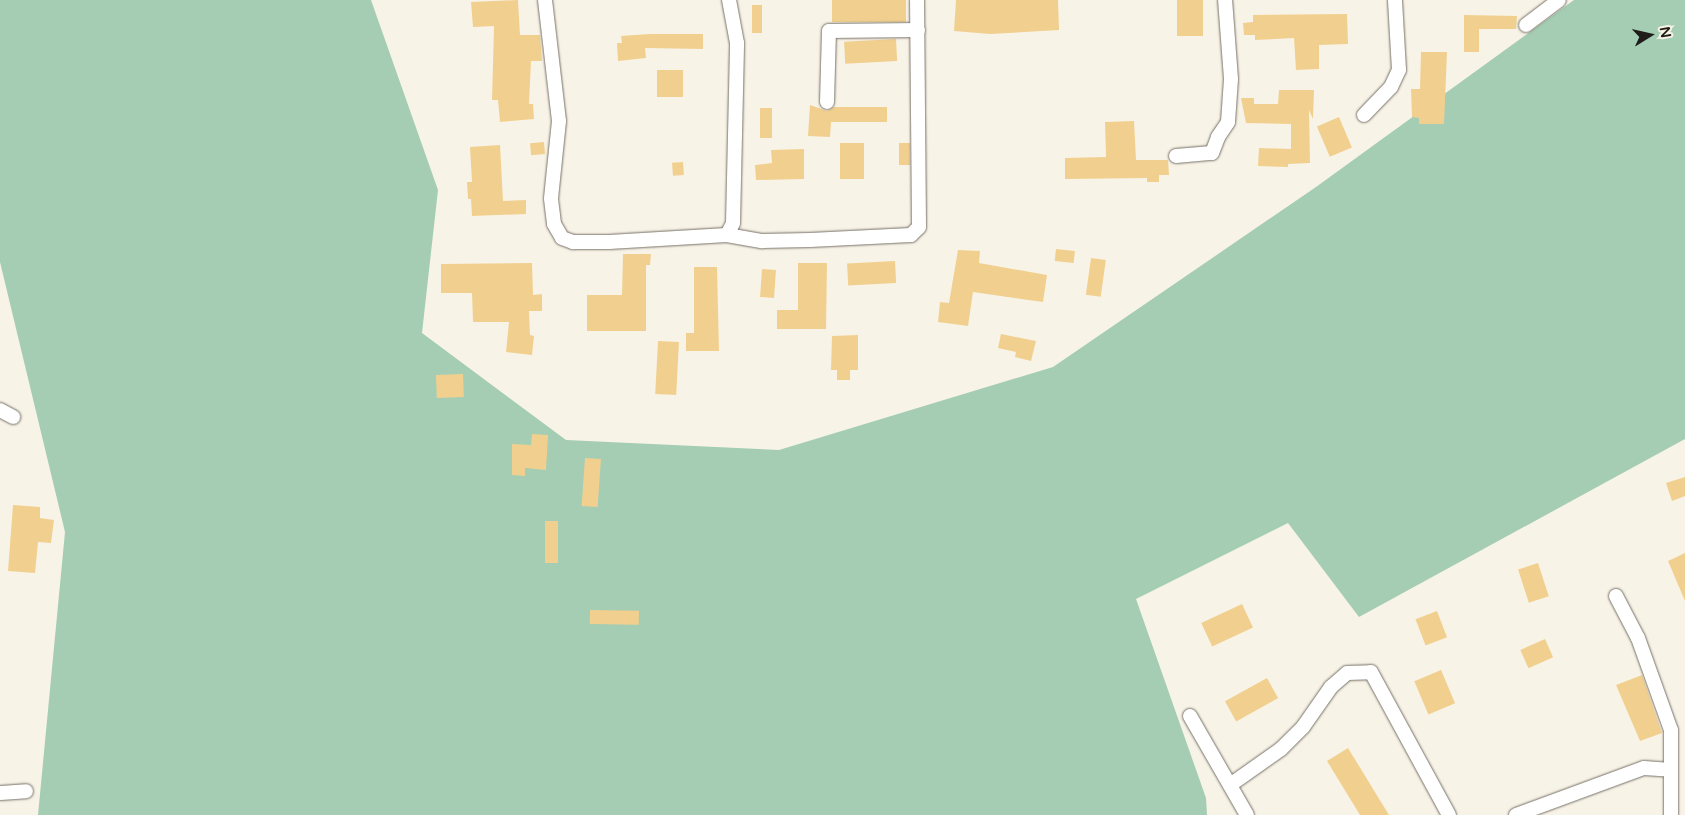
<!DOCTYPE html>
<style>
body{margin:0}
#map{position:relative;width:1685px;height:815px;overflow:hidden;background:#f8f3e7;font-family:"Varela Round",sans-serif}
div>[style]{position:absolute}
.green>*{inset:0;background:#a4cdb4}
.building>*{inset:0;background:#f1d08f;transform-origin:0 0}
.roads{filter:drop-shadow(0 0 1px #767167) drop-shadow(0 0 1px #767167)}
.minor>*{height:14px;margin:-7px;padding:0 7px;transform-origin:7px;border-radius:7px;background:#fff}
span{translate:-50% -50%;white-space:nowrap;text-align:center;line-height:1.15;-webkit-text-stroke:4px #f8f3e7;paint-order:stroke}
.north{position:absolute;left:1625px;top:10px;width:50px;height:50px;-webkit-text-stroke:4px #f8f3e7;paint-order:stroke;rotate:80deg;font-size:14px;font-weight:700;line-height:20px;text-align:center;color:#1f1d19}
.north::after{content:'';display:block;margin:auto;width:18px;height:22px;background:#1f1d19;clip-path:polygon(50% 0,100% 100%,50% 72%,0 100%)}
</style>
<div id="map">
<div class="green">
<i style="clip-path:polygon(0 0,371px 0,438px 190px,422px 333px,566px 440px,779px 450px,1053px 367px,1316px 187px,1574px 0,1685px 0,1685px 439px,1359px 617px,1288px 523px,1136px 599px,1206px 798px,1207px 815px,38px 815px,65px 532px,0 262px)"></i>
</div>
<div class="building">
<i style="clip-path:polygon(518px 0,520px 35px,540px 35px,542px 61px,531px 61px,529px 104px,533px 104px,534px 119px,500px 122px,498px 100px,492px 100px,494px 26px,473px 27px,471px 2px)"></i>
<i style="left:832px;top:0;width:74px;height:22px"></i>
<i style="clip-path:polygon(956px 0,1058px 0,1059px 30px,990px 34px,954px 31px)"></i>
<i style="left:1177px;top:0;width:26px;height:36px"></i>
<i style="left:762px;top:5px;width:28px;height:10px;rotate:90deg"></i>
<i style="clip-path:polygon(1347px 14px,1348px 44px,1319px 45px,1319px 69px,1296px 70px,1294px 38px,1255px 40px,1255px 35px,1244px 35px,1243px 23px,1253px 22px,1253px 15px)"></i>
<i style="clip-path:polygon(1464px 15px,1517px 16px,1516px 29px,1479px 29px,1479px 52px,1464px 52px)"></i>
<i style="clip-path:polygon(650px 34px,703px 34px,703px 49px,645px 48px,646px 58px,618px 61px,617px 43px,622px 43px,621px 36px)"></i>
<i style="left:896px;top:39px;width:22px;height:52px;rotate:87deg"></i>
<i style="clip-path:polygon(1421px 52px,1447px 52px,1444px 124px,1419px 124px,1419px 118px,1412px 117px,1411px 89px,1420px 89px)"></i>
<i style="left:657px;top:70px;width:26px;height:27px"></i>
<i style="clip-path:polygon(1279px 90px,1314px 90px,1313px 119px,1309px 110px,1310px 163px,1288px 164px,1288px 167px,1258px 166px,1259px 148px,1291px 149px,1291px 124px,1246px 123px,1241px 98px,1254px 98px,1254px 104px,1278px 104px)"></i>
<i style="clip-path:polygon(810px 105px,827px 111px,834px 107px,887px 107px,887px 122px,831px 122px,830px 137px,808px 136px)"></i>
<i style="left:760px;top:108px;width:12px;height:30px"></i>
<i style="left:1339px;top:117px;width:33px;height:24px;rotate:67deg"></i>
<i style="clip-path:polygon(1134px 121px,1136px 160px,1168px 160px,1169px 175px,1159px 175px,1159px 182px,1147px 182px,1147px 178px,1065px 179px,1065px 158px,1106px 157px,1105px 122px)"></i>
<i style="left:544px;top:142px;width:12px;height:14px;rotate:85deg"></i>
<i style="left:840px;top:143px;width:24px;height:36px"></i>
<i style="left:910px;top:143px;width:22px;height:11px;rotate:90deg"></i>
<i style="clip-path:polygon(500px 145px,503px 201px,526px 200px,526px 214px,472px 216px,471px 199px,468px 199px,467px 182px,472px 182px,470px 147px)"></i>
<i style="clip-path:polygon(804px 149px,804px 179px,756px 180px,755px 165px,772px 163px,771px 150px)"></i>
<i style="left:683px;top:162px;width:13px;height:11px;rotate:86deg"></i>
<i style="left:1056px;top:249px;width:19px;height:12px;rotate:6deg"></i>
<i style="clip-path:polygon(958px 250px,980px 251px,979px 263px,1047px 275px,1043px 302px,973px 292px,968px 326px,938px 322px,940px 302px,949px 303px)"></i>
<i style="clip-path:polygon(623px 254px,651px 254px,650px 265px,646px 265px,646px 331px,587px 331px,587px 295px,622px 295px)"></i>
<i style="left:1091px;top:258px;width:15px;height:37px;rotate:8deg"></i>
<i style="left:895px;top:261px;width:22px;height:48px;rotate:87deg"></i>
<i style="clip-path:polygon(532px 263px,533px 295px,542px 294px,542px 311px,529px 311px,530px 335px,534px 336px,532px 355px,506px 352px,509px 322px,473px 322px,472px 293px,441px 293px,441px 264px)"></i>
<i style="clip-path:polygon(798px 263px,827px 263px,826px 329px,777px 329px,777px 310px,798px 310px)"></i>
<i style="clip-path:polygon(694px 267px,717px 267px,719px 351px,686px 351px,686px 333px,694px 333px)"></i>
<i style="left:762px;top:269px;width:14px;height:28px;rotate:4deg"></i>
<i style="clip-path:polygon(1001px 334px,1036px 341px,1031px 361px,1015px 357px,1016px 352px,998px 348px)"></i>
<i style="clip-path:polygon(858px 335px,858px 370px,850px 370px,850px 380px,837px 380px,837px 370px,831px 370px,832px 336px)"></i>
<i style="left:658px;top:341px;width:21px;height:53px;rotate:3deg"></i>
<i style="left:463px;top:374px;width:23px;height:27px;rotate:88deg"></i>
<i style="clip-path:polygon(532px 434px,548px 435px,546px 470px,525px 468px,525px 476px,512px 475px,512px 444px,531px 445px)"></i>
<i style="left:585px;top:458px;width:16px;height:48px;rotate:4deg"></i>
<i style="clip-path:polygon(1685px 477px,1685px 496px,1672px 501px,1666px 483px)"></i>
<i style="clip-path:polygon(13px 505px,40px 507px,40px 518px,54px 520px,51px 543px,38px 542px,35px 573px,8px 571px)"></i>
<i style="left:545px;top:521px;width:13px;height:42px"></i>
<i style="clip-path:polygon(1685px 553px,1685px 601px,1668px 561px)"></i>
<i style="left:1538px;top:563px;width:35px;height:21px;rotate:72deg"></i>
<i style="left:1242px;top:604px;width:26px;height:45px;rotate:65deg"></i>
<i style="left:590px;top:610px;width:49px;height:14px;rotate:1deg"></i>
<i style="left:1437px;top:611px;width:28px;height:23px;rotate:69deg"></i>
<i style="left:1545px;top:639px;width:20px;height:27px;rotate:66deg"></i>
<i style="left:1441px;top:670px;width:36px;height:29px;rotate:67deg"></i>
<i style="clip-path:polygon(1642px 675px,1662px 733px,1640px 741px,1616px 685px)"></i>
<i style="left:1267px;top:678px;width:23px;height:48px;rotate:61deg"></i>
<i style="clip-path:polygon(1348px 748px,1389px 815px,1360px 815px,1327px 761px)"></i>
</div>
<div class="roads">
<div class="minor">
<i style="left:545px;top:0;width:122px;rotate:83.4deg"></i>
<i style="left:559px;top:121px;width:78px;rotate:95.9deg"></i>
<i style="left:551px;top:199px;width:25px;rotate:83deg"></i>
<i style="left:554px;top:224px;width:16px;rotate:60deg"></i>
<i style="left:562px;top:238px;width:12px;rotate:20deg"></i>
<i style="left:573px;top:242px;width:36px"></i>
<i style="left:609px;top:242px;width:118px;rotate:-3.4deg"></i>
<i style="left:727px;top:235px;width:13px;rotate:-63deg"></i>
<i style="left:733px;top:223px;width:180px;rotate:-88.7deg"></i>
<i style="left:737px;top:43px;width:44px;rotate:-100.5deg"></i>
<i style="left:1526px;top:25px;width:41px;rotate:-37.1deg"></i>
<i style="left:827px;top:102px;width:71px;rotate:-88.4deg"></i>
<i style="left:829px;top:31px;width:89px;rotate:-0.6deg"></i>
<i style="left:1364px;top:115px;width:39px;rotate:-46deg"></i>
<i style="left:1391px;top:87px;width:19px;rotate:-65deg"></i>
<i style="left:1399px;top:70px;width:70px;rotate:-93.3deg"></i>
<i style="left:1176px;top:156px;width:36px;rotate:-5deg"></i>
<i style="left:1212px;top:153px;width:17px;rotate:-69deg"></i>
<i style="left:1218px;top:137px;width:18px;rotate:-56deg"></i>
<i style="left:1228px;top:122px;width:43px;rotate:-86deg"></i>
<i style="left:1231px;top:79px;width:79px;rotate:-94.3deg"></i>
<i style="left:727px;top:235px;width:36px;rotate:10deg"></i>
<i style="left:762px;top:241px;width:48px;rotate:-1.2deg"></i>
<i style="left:810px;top:240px;width:101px;rotate:-2.8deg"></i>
<i style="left:911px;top:235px;width:11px;rotate:-45deg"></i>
<i style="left:919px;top:227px;width:227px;rotate:-90.5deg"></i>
<i style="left:0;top:410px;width:15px;rotate:28deg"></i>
<i style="left:1616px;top:596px;width:47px;rotate:62.4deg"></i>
<i style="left:1638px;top:638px;width:98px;rotate:70.3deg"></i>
<i style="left:1671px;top:730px;width:85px;rotate:90deg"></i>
<i style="left:1190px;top:716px;width:114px;rotate:60.1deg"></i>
<i style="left:1230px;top:785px;width:62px;rotate:-35.2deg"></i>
<i style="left:1281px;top:749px;width:31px;rotate:-45deg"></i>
<i style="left:1303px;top:727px;width:49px;rotate:-55deg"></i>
<i style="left:1331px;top:687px;width:21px;rotate:-41deg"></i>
<i style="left:1347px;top:673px;width:24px;rotate:-2deg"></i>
<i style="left:1371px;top:672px;width:163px;rotate:61.4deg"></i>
<i style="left:0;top:793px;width:26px;rotate:-4deg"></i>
<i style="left:1516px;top:815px;width:136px;rotate:-20.2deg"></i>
<i style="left:1644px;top:768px;width:27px;rotate:4deg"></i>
</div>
</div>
<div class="north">N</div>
</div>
